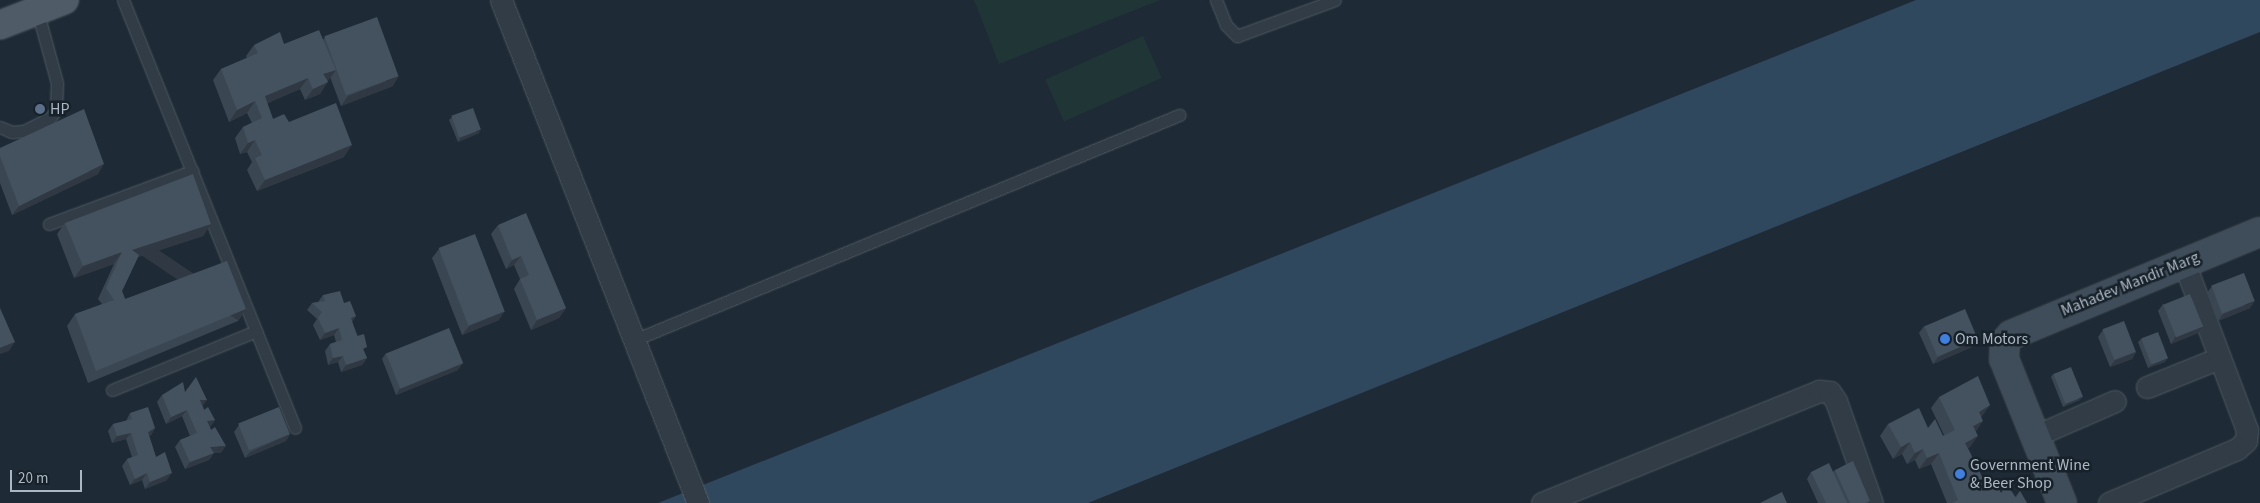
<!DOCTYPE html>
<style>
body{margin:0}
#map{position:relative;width:2260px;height:503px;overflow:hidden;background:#1e2a35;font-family:"Source Sans 3",sans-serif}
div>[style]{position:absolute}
.green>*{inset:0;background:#203636;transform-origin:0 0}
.water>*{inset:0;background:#30485d}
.roads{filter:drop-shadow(0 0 1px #4f5a64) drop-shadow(0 0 1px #4f5a64)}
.lane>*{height:11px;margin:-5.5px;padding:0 5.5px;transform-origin:5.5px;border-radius:5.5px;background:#313c46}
.street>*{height:21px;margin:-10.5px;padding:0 10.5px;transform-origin:10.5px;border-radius:10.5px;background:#313c46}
.secondary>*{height:28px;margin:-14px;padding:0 14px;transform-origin:14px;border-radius:14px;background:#3f4c59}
.primary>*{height:28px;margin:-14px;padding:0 14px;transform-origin:14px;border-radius:14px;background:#4f5b66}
.wall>*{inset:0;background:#3a4753}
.shaded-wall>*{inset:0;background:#303943;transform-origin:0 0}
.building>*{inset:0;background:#445260;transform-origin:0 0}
.dots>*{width:14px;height:14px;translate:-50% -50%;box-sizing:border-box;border:2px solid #17212a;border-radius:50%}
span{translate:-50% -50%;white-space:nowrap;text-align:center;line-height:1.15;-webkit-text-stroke:5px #17212a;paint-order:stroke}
.poi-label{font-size:16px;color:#abb7c3}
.left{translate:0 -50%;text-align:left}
.street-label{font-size:16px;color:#abb7c3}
.scale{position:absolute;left:10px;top:470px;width:72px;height:22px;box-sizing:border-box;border:2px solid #abb7c3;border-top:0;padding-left:6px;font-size:15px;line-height:18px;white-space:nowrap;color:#abb7c3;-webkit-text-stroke:4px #17212a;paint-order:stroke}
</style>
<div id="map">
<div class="green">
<i style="clip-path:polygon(974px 0,1160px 0,999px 64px)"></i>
<i style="left:1143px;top:36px;width:46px;height:107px;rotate:66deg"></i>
</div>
<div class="water">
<i style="clip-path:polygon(1916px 0,2260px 0,2260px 32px,1088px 503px,658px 503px)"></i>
</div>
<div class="roads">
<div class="lane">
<i style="left:123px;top:0;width:461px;rotate:68.1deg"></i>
<i style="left:1216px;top:0;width:27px;rotate:68deg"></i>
<i style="left:1226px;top:25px;width:16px;rotate:45deg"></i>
<i style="left:1237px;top:36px;width:104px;rotate:-20.2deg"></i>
<i style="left:0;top:127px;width:13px;rotate:23deg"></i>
<i style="left:12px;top:132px;width:12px;rotate:-5deg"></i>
<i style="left:24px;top:131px;width:29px;rotate:-27deg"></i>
<i style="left:50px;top:118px;width:10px;rotate:-53deg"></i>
<i style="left:56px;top:110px;width:27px;rotate:-88deg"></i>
<i style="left:57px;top:83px;width:76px;rotate:-105.3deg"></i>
<i style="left:49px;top:224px;width:153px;rotate:-20.3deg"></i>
<i style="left:634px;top:340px;width:590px;rotate:-22.43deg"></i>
<i style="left:112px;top:390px;width:156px;rotate:-22.3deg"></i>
</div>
<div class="street">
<i style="left:501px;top:0;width:540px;rotate:68.61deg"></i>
<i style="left:2147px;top:387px;width:78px;rotate:-21.9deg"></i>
<i style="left:2035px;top:436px;width:87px;rotate:-23.6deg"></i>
<i style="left:1542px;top:503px;width:299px;rotate:-22deg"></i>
<i style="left:1819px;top:391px;width:11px;rotate:5deg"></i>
<i style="left:1830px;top:392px;width:11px;rotate:56deg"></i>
<i style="left:1836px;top:401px;width:108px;rotate:70.6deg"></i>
<i style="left:2109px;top:503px;width:139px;rotate:-22.9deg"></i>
<i style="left:2237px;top:449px;width:12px;rotate:-42deg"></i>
<i style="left:2246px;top:441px;width:11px;rotate:-85deg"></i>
<i style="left:2247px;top:430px;width:179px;rotate:-110.6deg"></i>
</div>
<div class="secondary">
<i style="left:2062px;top:503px;width:155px;rotate:-111.9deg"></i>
<i style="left:2004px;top:359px;width:17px;rotate:-87deg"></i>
<i style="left:2005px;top:342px;width:9px;rotate:-49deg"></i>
<i style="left:2011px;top:335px;width:269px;rotate:-22.5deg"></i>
</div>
<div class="primary">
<i style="left:0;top:25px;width:69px;rotate:-21.3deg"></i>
</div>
</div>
<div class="wall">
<i style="clip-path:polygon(325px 37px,393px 86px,341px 106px,330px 77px,320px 94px,305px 100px,300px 89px,267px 103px,273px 119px,289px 122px,344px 157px,257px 191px,247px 170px,252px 162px,247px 152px,240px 154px,235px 138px,243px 127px,252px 123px,247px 113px,229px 122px,213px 80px,221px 69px,247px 58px,246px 56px,254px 45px,284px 44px,323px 40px)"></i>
<i style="clip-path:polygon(452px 117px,479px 133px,458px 142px,449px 120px)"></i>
<i style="clip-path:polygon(0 148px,98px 174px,12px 215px,0 183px)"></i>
<i style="clip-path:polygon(65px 223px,211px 224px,203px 236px,138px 257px,122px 291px,125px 299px,246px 309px,238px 321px,88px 383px,67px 326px,75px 314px,102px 304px,98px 299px,114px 264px,74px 278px,57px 234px)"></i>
<i style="clip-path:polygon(498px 225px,566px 308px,559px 318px,531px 330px,514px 289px,520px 279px,514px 265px,506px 269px,491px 234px)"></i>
<i style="clip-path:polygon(439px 249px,499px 320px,462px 335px,432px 258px)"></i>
<i style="clip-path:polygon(2212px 286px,2250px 308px,2218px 321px,2207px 293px)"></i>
<i style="clip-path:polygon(323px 295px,344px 303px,356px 316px,352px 322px,367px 358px,362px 365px,341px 372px,338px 362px,328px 365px,325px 351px,330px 344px,336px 342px,334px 335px,320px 340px,313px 325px,317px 319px,307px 310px,312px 303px,318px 302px)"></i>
<i style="clip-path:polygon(2163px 304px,2203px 326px,2198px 333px,2171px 344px,2158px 311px)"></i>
<i style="clip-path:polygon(1924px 326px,1974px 346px,1933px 364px,1919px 333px)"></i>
<i style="clip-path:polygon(2103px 330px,2136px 352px,2132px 359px,2110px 367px,2098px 337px)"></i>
<i style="clip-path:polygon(2141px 339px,2165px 362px,2148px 368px,2138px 342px)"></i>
<i style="clip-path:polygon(386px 353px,458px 370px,396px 395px,382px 359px)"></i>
<i style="clip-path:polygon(2053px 374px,2080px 400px,2063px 407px,2051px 377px)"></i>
<i style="clip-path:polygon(185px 392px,203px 406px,204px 410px,215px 420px,210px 427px,221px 453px,214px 453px,209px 460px,185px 469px,175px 447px,180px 440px,190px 436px,182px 416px,166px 424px,157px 402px,162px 395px)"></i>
<i style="clip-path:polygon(1939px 397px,1990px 405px,1981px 417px,1970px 447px,1968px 448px,1986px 485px,2001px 493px,2015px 497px,2020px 491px,2027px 503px,1947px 503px,1931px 464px,1919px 469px,1915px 460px,1907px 464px,1902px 454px,1893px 459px,1880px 436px,1888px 424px,1928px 428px,1943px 436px,1944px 435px,1931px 408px)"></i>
<i style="clip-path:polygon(130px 413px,155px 428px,151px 435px,149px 436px,156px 457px,167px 480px,145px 489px,142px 480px,130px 485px,122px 466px,127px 459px,132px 457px,126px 439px,112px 443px,108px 431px,113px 424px,126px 421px)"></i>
<i style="clip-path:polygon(239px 425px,290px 434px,286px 441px,245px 458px,234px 432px)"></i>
<i style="clip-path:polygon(1835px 470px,1869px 503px,1818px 503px,1807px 479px,1811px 472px,1833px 472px)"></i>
</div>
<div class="shaded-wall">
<i style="clip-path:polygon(336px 70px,328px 81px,323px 74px)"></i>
<i style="clip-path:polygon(399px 76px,393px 86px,341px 106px,348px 96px)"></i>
<i style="clip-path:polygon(308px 78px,300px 89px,257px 108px,265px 96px)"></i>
<i style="clip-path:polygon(328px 82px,320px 94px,305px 100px,313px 89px)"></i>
<i style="clip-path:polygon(255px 101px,247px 113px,229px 122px,237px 110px)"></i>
<i style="clip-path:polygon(481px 130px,479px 133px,458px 142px,460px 138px)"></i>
<i style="clip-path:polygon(255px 140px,247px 152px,240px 154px,248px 143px)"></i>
<i style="clip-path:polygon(352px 145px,344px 157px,257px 191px,265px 180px)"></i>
<i style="clip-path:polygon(104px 164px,98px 174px,12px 215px,19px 206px)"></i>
<i style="clip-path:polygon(211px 224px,203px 236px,124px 262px,132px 250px)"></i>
<i style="clip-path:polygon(122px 252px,114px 264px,74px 278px,83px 266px)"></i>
<i style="clip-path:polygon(521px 256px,514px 265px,506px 269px,512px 260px)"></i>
<i style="clip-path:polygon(2255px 301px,2250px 308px,2218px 321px,2223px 314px)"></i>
<i style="clip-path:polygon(566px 308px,559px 318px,531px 330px,537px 320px)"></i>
<i style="left:246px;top:309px;width:14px;height:162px;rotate:124deg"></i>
<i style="clip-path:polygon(505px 311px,499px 320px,462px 335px,469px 326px)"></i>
<i style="clip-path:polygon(356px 316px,351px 323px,351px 318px)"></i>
<i style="clip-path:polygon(2203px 326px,2198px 333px,2171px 344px,2175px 337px)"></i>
<i style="clip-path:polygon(339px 328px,334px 335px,320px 340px,325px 333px)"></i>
<i style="clip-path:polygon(1978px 339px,1974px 346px,1933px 364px,1938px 357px)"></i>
<i style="clip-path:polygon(15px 342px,9px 351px,0 354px,0 348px)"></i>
<i style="clip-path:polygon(2136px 352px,2132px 359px,2110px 367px,2115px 360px)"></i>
<i style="clip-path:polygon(343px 356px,338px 362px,328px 365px,333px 358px)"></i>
<i style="clip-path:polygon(367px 358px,362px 365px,341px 372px,346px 365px)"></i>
<i style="clip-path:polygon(2168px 358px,2165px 362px,2148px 368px,2151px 365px)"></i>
<i style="clip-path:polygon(463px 363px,458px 370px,396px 395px,400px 388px)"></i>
<i style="clip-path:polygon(2083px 397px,2080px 400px,2063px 407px,2066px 404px)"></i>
<i style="clip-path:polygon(200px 400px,207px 400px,202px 407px)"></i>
<i style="clip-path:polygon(1990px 405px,1982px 416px,1970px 423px,1979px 412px)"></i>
<i style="clip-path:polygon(187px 410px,182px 416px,166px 424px,171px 417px)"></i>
<i style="clip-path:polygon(215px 420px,210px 427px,207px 421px)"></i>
<i style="clip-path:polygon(1983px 421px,1975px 433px,1973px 426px)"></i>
<i style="clip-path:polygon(155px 428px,151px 435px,143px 438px,148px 432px)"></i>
<i style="clip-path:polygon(131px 433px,126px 439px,112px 443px,117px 436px)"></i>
<i style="clip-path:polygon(290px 434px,286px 441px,245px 458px,250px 452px)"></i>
<i style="clip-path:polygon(1978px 436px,1970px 447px,1957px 454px,1965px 443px)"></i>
<i style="clip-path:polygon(1910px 442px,1902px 454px,1893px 459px,1901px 447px)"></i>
<i style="clip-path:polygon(226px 446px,221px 453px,205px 453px,210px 447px)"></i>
<i style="clip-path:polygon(1923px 449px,1915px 460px,1907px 464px,1915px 453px)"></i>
<i style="clip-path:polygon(214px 453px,209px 460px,185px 469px,190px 462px)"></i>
<i style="clip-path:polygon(1939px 453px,1931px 464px,1919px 469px,1927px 458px)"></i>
<i style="clip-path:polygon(147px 473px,142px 480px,130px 485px,135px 479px)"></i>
<i style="clip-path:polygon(172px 473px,167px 480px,145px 489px,150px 482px)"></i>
</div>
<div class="building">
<i style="left:377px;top:17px;width:63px;height:56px;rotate:70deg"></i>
<i style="clip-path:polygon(319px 30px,336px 70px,323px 74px,328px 82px,313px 89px,308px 78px,265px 96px,273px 119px,284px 114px,289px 122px,336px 103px,352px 145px,265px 180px,255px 158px,262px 155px,255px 140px,248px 143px,243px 127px,262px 118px,255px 101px,237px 110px,221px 69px,258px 53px,254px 45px,280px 32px,284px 44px)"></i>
<i style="left:473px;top:108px;width:23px;height:23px;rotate:70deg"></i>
<i style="clip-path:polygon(84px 109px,104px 164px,19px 206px,0 156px,0 148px)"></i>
<i style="clip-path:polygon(193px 174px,211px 224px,132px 250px,139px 255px,122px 291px,125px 299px,227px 261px,246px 309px,96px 371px,75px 314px,114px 300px,106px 288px,122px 252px,83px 266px,65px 223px)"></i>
<i style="clip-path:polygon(526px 213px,566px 308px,537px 320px,520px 279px,529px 275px,521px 256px,512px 260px,498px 225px)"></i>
<i style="left:475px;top:234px;width:83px;height:39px;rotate:69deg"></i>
<i style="left:2244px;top:273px;width:30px;height:35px;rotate:69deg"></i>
<i style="clip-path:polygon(340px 291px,344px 303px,350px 301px,356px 316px,351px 318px,357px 336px,364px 334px,367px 347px,363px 349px,367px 358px,346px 365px,343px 356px,333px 358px,330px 344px,342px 340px,339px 328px,325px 333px,318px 318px,322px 312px,312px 303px,325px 301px,323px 295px)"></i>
<i style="left:2190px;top:294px;width:35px;height:29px;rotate:68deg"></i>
<i style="clip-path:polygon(0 308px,15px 342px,0 348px)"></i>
<i style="left:1965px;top:309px;width:33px;height:44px;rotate:67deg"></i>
<i style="left:2124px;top:321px;width:33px;height:23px;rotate:69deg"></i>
<i style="left:449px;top:328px;width:38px;height:68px;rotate:68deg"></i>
<i style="left:2158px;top:332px;width:28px;height:18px;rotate:69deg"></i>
<i style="left:2071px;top:367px;width:32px;height:19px;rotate:68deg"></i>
<i style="clip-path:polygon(1978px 376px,1990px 405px,1979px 412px,1983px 421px,1973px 426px,1978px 436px,1965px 443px,1986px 485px,1993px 477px,2001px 493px,2007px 484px,2016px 498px,2020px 491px,2027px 503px,1952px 503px,1958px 500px,1939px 453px,1927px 458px,1923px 449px,1915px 453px,1910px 442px,1901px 447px,1888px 424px,1919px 408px,1928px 428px,1935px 419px,1943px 436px,1955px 430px,1939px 397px)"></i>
<i style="clip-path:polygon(196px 377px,207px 400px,200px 400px,204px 410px,208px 407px,215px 420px,207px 421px,211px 430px,215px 427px,226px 446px,210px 447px,214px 453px,190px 462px,180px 440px,197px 433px,187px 410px,171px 417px,162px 395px,183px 382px,185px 392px)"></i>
<i style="clip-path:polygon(148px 407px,155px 428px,148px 432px,156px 457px,165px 452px,172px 473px,150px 482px,147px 473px,135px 479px,127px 459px,138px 455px,131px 433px,117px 436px,113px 424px,132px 419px,130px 413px)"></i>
<i style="left:279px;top:407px;width:29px;height:44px;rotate:68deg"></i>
<i style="clip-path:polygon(1853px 461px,1870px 501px,1865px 503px,1850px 503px,1835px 470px)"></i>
<i style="clip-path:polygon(1829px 463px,1847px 503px,1826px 503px,1811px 472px)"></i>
<i style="clip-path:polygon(1782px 492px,1787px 503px,1760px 503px)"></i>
</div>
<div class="dots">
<i style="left:40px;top:109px;background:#5c6f8a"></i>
<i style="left:1945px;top:339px;background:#3f7fe0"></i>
<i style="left:1960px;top:474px;background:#3f7fe0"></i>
</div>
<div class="poi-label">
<span class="left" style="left:50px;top:109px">HP</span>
<span class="left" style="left:1955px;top:339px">Om Motors</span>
<span class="left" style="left:1970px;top:474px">Government Wine<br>&amp; Beer Shop</span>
</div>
<div class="street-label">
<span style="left:2130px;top:284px;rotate:-22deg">Mahadev Mandir Marg</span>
</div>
<div class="scale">20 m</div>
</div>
